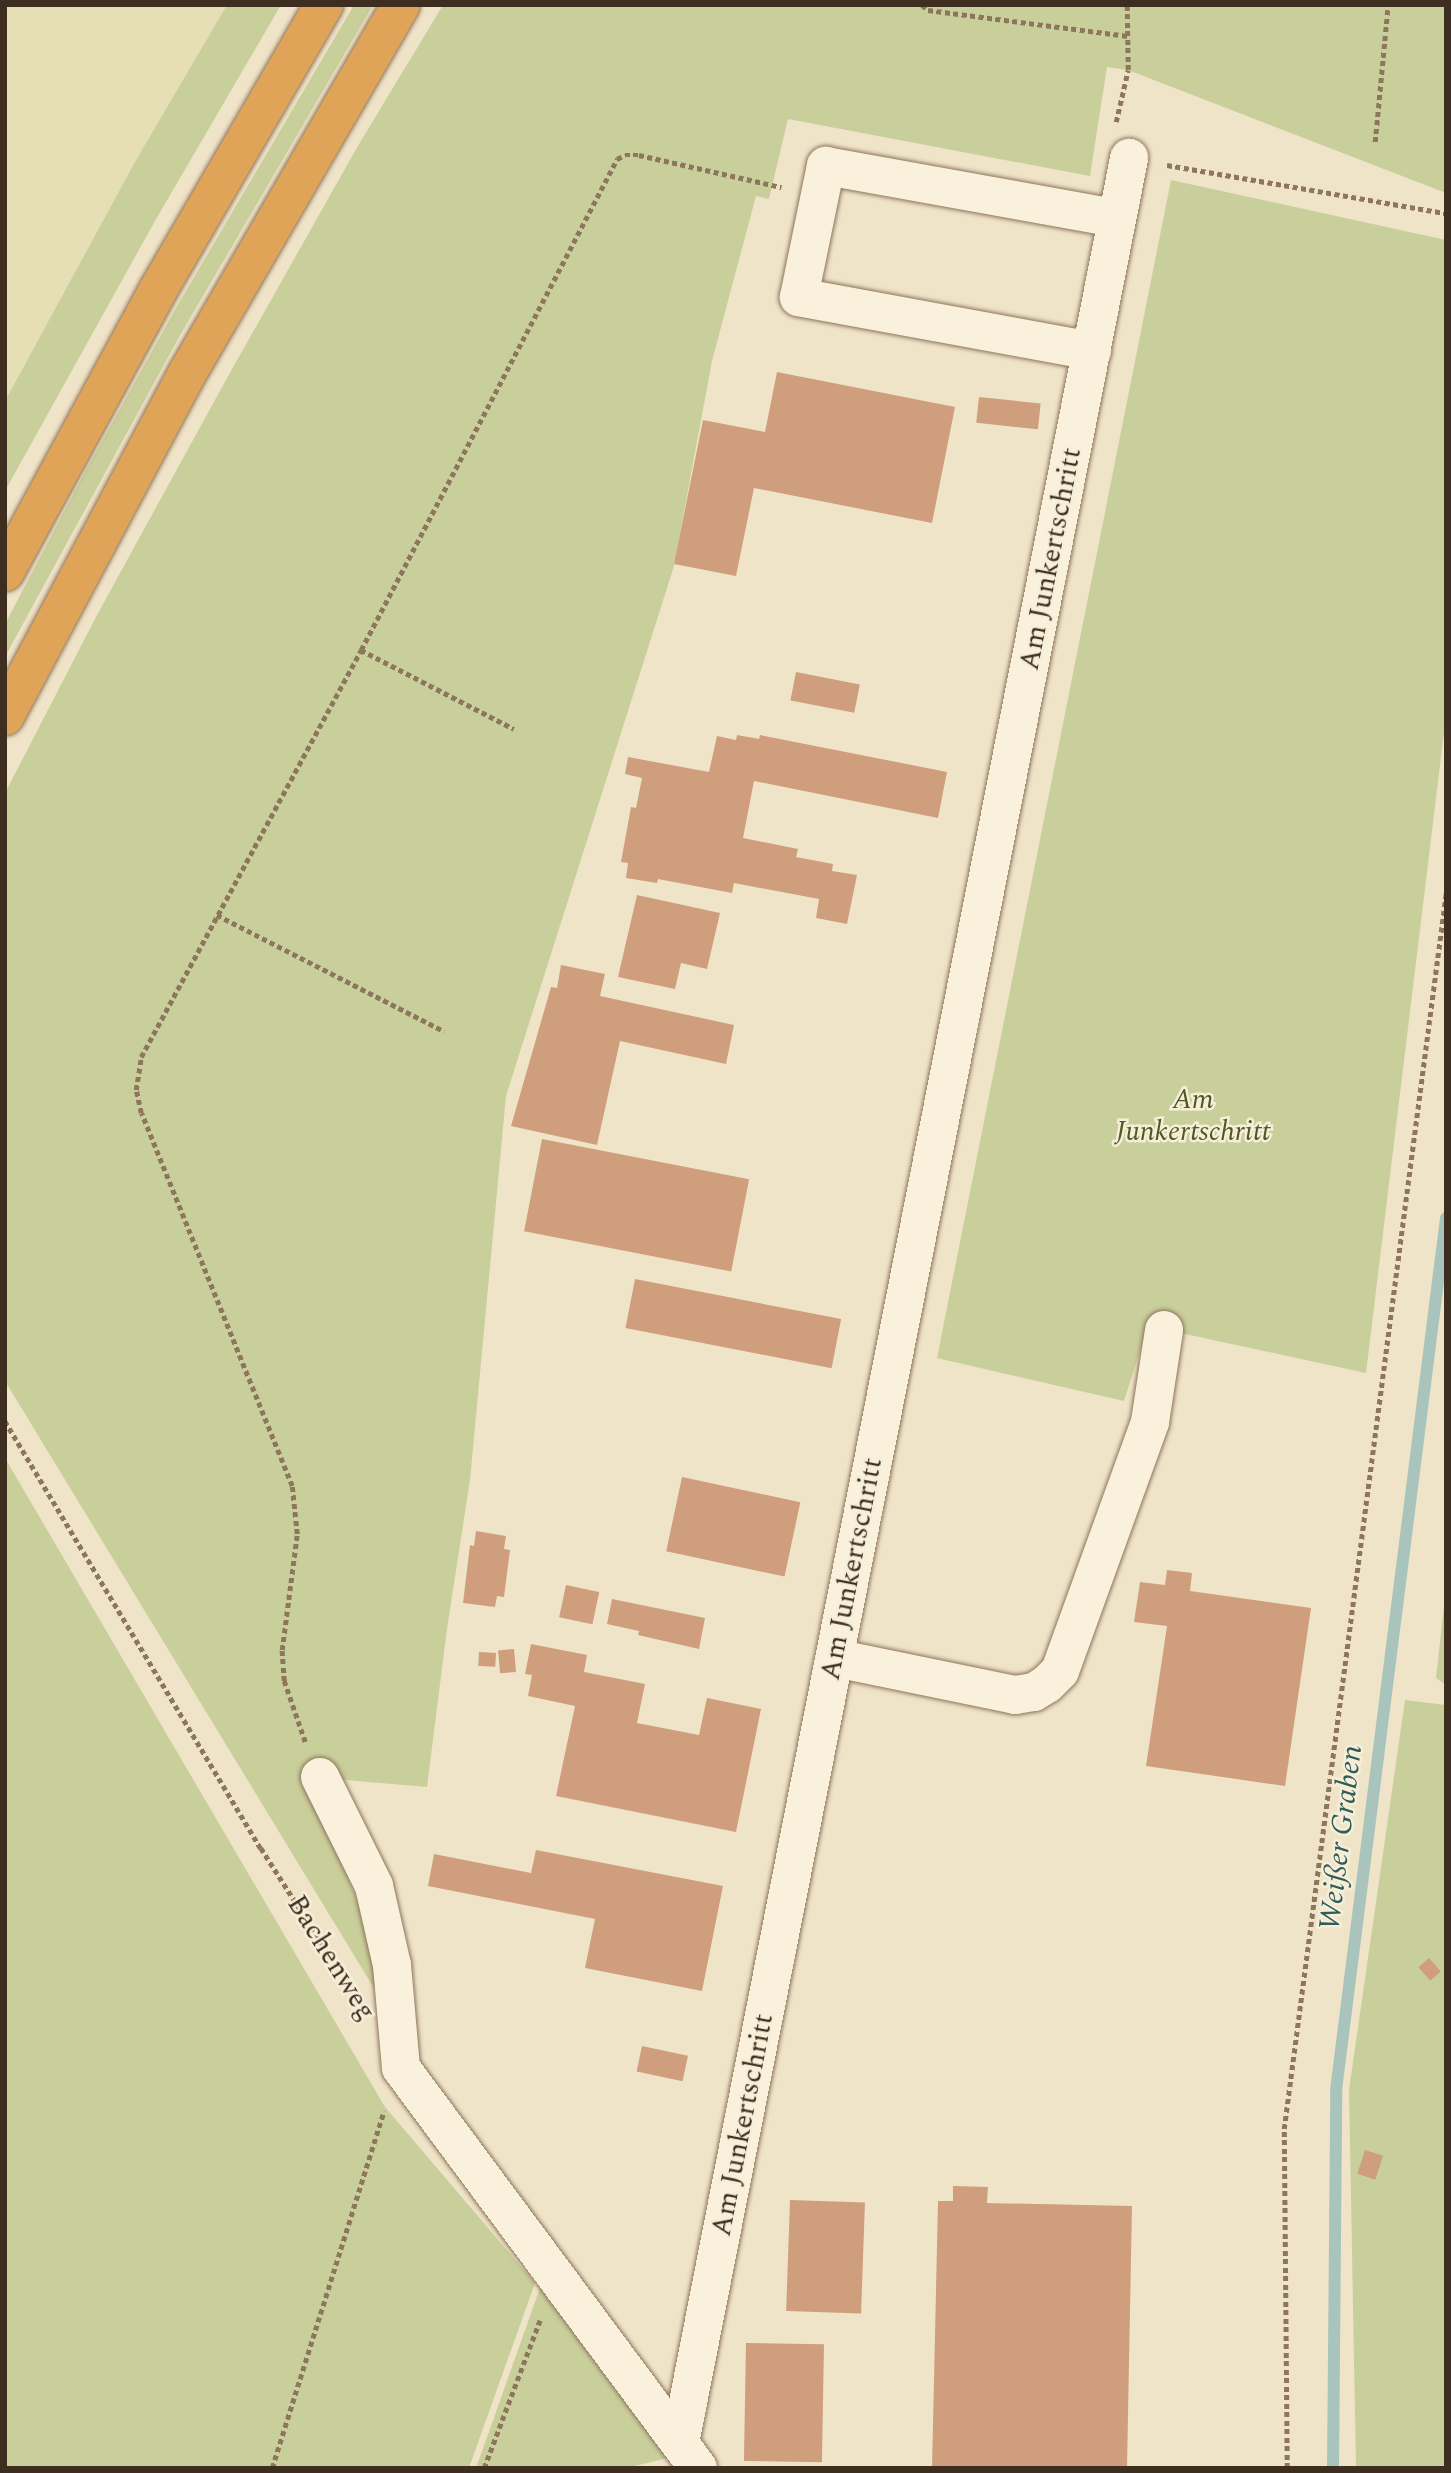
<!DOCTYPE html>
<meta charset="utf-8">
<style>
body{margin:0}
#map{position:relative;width:1451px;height:2473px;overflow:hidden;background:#f0e4c8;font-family:Spectral,serif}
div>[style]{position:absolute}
.farmland>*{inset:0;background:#e6deb5}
.green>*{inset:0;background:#c9cf9b}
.stream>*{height:12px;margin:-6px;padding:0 6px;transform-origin:6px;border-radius:6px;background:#a9c4bc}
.building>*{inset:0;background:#cf9f7d;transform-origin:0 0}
.path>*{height:4.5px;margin-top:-2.25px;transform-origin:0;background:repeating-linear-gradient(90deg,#8d765c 0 5px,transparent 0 8.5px)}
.roads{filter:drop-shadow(0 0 2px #8d765c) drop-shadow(0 0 2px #8d765c)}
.minor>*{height:38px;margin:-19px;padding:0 19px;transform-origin:19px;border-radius:19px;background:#faf1dc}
.highway>*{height:38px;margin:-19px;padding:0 19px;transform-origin:19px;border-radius:19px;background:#e0a458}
span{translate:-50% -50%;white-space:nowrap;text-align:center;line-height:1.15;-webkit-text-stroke:5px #f7eed8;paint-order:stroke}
.street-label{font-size:28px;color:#3d2e20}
.park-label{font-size:28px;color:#4d5a26;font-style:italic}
.water-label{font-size:30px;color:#2f5d5a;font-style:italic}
.frame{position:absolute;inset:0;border:7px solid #3d2e20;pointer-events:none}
</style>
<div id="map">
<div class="farmland">
<i style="clip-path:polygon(5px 5px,227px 5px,136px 160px,5px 401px)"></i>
</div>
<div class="green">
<i style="clip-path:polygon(227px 5px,281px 5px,155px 221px,5px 491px,5px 401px,136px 160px)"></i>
<i style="clip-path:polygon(354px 5px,373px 5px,179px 337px,5px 657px,5px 624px,84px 474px,176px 308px)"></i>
<i style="clip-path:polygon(443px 5px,1446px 5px,1446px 193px,1128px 70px,1107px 67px,1090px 176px,788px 119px,769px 199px,756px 196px,712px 361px,674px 566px,506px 1096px,470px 1480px,447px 1629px,427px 1787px,310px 1777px,373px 1943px,383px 2003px,5px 1381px,5px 793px,97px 615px,227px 378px,359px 144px)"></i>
<i style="clip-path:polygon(1171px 180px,1446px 240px,1446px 716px,1366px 1373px,1148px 1326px,1124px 1401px,937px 1358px)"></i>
<i style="clip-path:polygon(5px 1458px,385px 2107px,535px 2283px,469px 2468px,5px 2468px)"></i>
<i style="clip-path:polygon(1446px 1587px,1446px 1685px,1436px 1678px)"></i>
<i style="clip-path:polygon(1405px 1700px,1446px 1705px,1446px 2468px,1356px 2468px,1349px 2090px)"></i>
<i style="clip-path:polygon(540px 2288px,667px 2458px,627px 2468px,476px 2468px)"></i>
</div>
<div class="stream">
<i style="left:1333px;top:2468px;width:378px;rotate:-89.5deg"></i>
<i style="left:1336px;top:2090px;width:879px;rotate:-82.81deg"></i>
</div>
<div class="building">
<i style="clip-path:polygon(777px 372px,955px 407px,932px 523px,754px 488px,736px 576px,674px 564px,703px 420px,765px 432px)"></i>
<i style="left:979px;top:397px;width:62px;height:26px;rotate:6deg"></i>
<i style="left:796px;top:672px;width:65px;height:29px;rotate:11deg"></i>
<i style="clip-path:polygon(737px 735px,759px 739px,760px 735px,947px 772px,938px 818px,754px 781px,743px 838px,798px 849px,796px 857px,833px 864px,832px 871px,857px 875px,847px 924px,816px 918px,819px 899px,734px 883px,732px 893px,658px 879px,657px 883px,626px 878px,628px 863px,621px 862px,631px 807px,636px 808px,642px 778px,625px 774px,628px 757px,709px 772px,717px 736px,736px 740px)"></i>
<i style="clip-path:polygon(637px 895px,720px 913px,707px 969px,681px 963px,675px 989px,618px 977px)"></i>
<i style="clip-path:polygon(561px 965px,605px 974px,600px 996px,734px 1025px,726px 1064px,620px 1041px,597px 1145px,511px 1126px,551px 987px,557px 988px)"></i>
<i style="left:542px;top:1139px;width:211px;height:94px;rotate:11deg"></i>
<i style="left:635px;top:1279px;width:210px;height:50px;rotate:11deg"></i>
<i style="left:682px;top:1477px;width:121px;height:76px;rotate:12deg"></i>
<i style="clip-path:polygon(476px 1531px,506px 1536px,504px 1549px,510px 1550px,504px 1597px,497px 1596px,495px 1607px,463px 1603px,470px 1545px,474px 1546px)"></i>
<i style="clip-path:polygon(1167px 1570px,1192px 1573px,1190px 1591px,1311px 1608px,1285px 1786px,1146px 1766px,1167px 1626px,1134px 1622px,1140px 1582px,1165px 1585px)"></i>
<i style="left:566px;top:1585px;width:34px;height:33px;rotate:12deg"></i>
<i style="clip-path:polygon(612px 1599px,705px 1618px,699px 1649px,638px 1635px,639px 1631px,607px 1624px)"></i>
<i style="clip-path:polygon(531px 1644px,587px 1655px,584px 1672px,645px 1684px,637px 1723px,699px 1735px,707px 1698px,761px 1709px,736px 1832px,556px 1796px,575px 1706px,528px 1696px,532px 1675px,525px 1674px)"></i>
<i style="left:514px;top:1649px;width:23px;height:16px;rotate:85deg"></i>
<i style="left:479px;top:1652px;width:17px;height:14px;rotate:3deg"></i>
<i style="clip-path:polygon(536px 1850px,723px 1886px,702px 1991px,585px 1968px,595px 1919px,428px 1886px,434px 1854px,531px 1873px)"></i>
<i style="left:1429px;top:1958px;width:18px;height:14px;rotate:49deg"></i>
<i style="left:642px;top:2046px;width:47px;height:26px;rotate:12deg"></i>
<i style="left:1365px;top:2150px;width:19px;height:25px;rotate:18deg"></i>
<i style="clip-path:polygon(953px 2186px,988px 2187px,987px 2203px,1132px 2206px,1127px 2468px,932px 2468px,938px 2201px,953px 2201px)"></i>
<i style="left:790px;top:2200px;width:75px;height:111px;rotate:2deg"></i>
<i style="left:746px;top:2343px;width:78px;height:118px;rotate:1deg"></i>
</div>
<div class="path">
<i style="left:922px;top:5px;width:8px;rotate:40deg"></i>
<i style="left:928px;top:10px;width:202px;rotate:7.4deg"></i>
<i style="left:1116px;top:122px;width:53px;rotate:-77deg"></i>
<i style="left:1128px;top:70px;width:65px;rotate:-90.9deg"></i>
<i style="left:1375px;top:142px;width:138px;rotate:-84.6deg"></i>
<i style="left:1167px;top:165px;width:283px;rotate:9.8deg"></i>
<i style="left:361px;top:650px;width:172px;rotate:27.3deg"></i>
<i style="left:217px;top:915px;width:255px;rotate:27.1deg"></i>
<i style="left:5px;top:1421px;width:498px;rotate:59.1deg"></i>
<i style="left:261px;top:1848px;width:173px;rotate:57.5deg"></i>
<i style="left:305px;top:1742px;width:65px;rotate:-109deg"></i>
<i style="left:284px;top:1681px;width:31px;rotate:-94deg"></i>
<i style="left:282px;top:1650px;width:117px;rotate:-82.6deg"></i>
<i style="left:297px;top:1534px;width:48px;rotate:-95.9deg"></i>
<i style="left:292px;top:1486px;width:402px;rotate:-112deg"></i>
<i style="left:141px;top:1113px;width:24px;rotate:-102deg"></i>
<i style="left:136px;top:1090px;width:33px;rotate:-81deg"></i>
<i style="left:141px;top:1057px;width:463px;rotate:-61.6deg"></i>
<i style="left:361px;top:650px;width:554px;rotate:-62.46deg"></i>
<i style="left:617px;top:159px;width:9px;rotate:-27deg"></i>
<i style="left:625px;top:155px;width:14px"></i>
<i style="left:639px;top:155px;width:146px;rotate:12.7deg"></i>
<i style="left:272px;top:2468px;width:374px;rotate:-72.6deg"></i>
<i style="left:484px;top:2468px;width:158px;rotate:-69.3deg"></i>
<i style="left:1287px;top:2468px;width:339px;rotate:-90.5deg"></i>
<i style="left:1284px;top:2129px;width:1247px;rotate:-82.53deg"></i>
</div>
<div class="roads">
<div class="minor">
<i style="left:1092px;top:351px;width:298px;rotate:-169.6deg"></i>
<i style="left:799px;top:297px;width:134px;rotate:-78.4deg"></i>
<i style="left:826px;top:166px;width:295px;rotate:10.2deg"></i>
<i style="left:835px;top:1658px;width:184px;rotate:11.6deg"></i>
<i style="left:1015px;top:1695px;width:19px;rotate:-9deg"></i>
<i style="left:1034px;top:1692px;width:15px;rotate:-32deg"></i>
<i style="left:1047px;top:1684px;width:18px;rotate:-45deg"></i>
<i style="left:1060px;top:1671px;width:265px;rotate:-70.1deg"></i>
<i style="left:1150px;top:1422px;width:93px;rotate:-81.3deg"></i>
<i style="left:320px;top:1777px;width:122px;rotate:63.6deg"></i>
<i style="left:374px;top:1886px;width:81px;rotate:77.2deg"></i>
<i style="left:392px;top:1965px;width:103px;rotate:85deg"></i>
<i style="left:401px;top:2068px;width:498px;rotate:53.4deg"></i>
<i style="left:680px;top:2443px;width:2329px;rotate:-78.88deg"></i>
</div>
<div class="highway">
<i style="left:5px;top:572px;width:321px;rotate:-61.5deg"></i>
<i style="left:158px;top:290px;width:330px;rotate:-59.8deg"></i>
<i style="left:5px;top:716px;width:390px;rotate:-62deg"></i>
<i style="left:188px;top:372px;width:424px;rotate:-59.9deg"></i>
</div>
</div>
<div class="street-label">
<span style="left:1051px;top:559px;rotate:-79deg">Am Junkertschritt</span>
<span style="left:852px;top:1569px;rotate:-79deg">Am Junkertschritt</span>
<span style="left:331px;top:1958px;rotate:58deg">Bachenweg</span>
<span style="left:743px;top:2125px;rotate:-79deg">Am Junkertschritt</span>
</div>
<div class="park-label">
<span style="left:1193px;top:1116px">Am<br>Junkertschritt</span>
</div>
<div class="water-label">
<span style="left:1341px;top:1838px;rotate:-83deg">Weißer Graben</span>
</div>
<div class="frame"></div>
</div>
